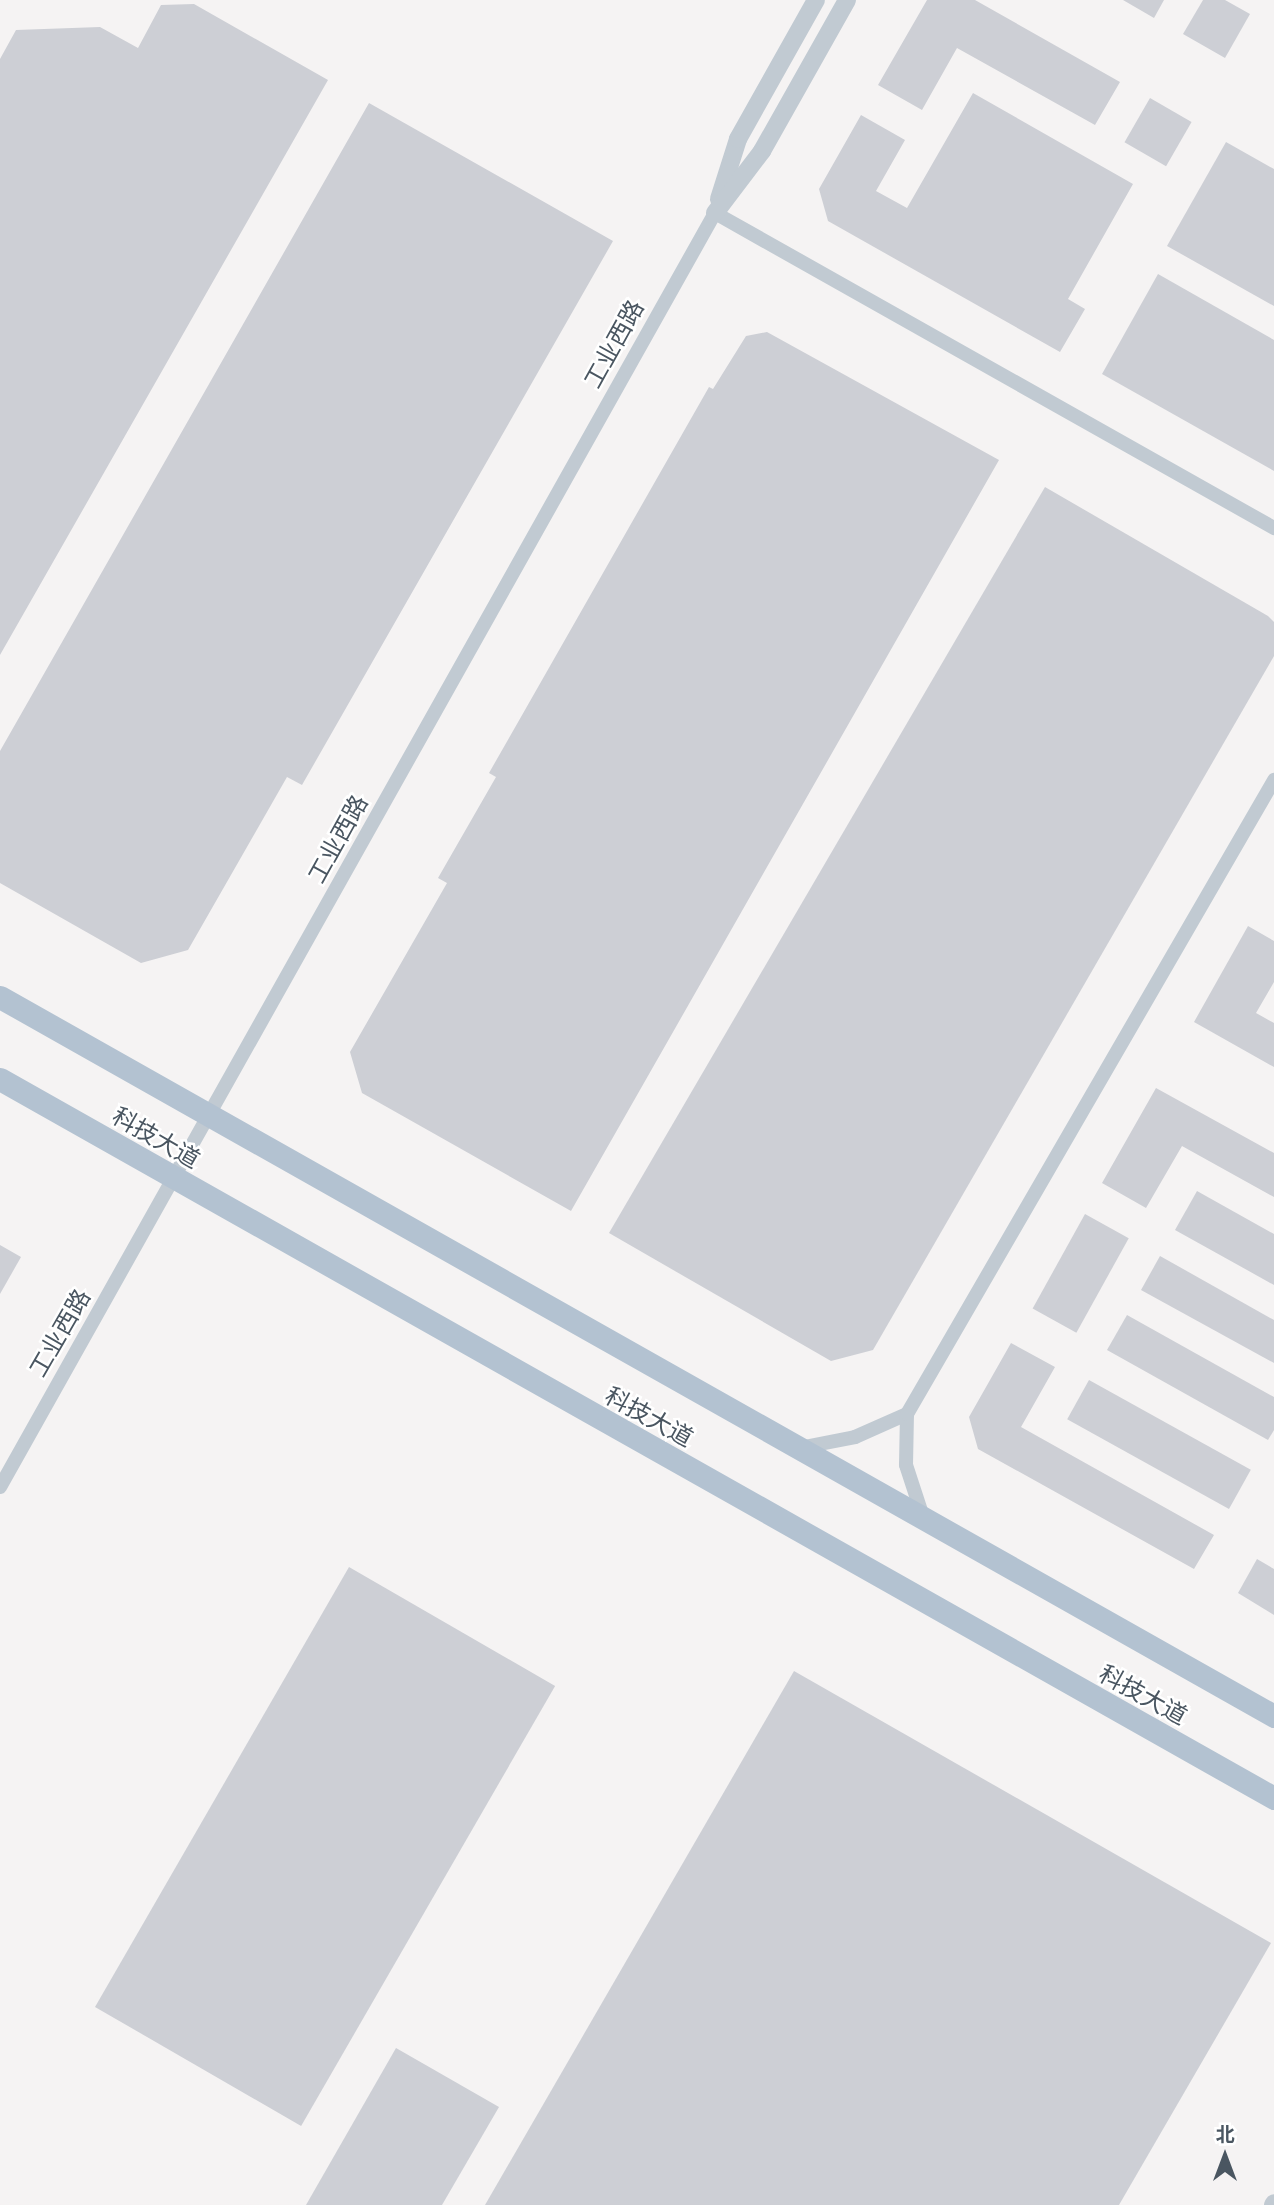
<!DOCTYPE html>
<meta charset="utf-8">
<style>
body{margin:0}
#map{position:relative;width:1274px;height:2205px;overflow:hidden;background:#f5f3f3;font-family:Jost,"Noto Sans SC",sans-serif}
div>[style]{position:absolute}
.building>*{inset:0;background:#cdcfd5;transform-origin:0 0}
.minor>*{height:14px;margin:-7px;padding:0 7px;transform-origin:7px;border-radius:7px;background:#c1cad2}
.tertiary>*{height:18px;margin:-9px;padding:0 9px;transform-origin:9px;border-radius:9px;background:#c1cad2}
.primary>*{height:23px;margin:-11.5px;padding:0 11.5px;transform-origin:11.5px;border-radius:11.5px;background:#b3c2d1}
span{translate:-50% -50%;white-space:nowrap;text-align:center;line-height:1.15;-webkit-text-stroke:5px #fff;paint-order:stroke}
.street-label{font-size:24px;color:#4a5661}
.north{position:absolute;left:1190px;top:2121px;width:70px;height:70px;-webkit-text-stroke:5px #fff;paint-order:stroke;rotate:0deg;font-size:19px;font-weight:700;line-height:28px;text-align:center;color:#4a5661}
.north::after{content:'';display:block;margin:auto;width:24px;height:32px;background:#4a5661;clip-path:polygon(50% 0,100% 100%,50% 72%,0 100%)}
</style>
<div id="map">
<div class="building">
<i style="clip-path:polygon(927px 0,975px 0,1120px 82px,1095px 125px,957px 48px,922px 110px,878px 85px)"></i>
<i style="clip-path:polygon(1123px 0,1164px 0,1154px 18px)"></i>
<i style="clip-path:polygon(1203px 0,1225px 0,1250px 14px,1225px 58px,1183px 34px)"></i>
<i style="clip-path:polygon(194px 4px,328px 80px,0 655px,0 59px,16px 30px,100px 27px,138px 48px,161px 5px)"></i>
<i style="clip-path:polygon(973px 93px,1133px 184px,1068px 299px,1085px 309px,1060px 352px,828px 221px,819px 189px,861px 115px,905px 140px,876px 191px,907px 208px)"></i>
<i style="left:1150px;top:98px;width:48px;height:51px;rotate:30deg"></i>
<i style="clip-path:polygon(369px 103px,613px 241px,302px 785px,287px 777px,188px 950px,141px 963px,0 883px,0 751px)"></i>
<i style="clip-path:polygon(1226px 142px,1274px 169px,1274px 306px,1167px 246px)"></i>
<i style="clip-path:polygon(1158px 274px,1274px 340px,1274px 471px,1102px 374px)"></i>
<i style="clip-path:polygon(767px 332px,999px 460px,571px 1211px,362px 1093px,350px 1052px,447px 883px,438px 878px,496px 777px,489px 773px,709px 387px,713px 389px,746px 336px)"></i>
<i style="clip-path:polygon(1045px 487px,1268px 616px,1274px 622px,1274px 656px,873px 1350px,831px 1361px,609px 1233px)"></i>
<i style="clip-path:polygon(1248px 926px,1274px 941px,1274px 982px,1256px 1013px,1274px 1023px,1274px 1067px,1194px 1022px)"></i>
<i style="clip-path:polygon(1156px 1088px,1274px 1153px,1274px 1197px,1182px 1146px,1146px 1208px,1102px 1183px)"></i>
<i style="clip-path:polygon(1197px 1191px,1274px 1234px,1274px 1285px,1175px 1230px)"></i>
<i style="left:1085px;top:1214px;width:50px;height:108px;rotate:29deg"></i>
<i style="clip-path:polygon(0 1245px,21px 1257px,0 1294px)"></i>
<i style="clip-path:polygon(1160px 1256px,1274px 1320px,1274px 1363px,1141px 1290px)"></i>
<i style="clip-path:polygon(1127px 1315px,1274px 1397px,1274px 1430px,1268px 1440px,1107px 1350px)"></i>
<i style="clip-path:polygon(1011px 1343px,1055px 1367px,1021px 1427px,1214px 1535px,1194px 1569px,978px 1449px,969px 1417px)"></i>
<i style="left:1089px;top:1380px;width:185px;height:45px;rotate:29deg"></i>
<i style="clip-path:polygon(1257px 1559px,1274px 1569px,1274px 1615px,1238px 1593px)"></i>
<i style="left:349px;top:1567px;width:238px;height:508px;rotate:30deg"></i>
<i style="clip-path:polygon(794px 1671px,1271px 1943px,1119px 2205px,485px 2205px)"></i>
<i style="clip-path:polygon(396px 2048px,499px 2107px,442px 2205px,306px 2205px)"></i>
</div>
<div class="minor">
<i style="left:799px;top:1448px;width:57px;rotate:-11.1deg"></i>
<i style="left:855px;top:1437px;width:57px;rotate:-23.9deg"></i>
<i style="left:0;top:1487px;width:1461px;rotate:-60.7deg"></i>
<i style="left:715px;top:213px;width:642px;rotate:29.4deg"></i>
<i style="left:923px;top:1517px;width:55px;rotate:-108.1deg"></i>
<i style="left:906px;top:1465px;width:51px;rotate:-88.9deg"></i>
<i style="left:907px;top:1414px;width:733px;rotate:-59.93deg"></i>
</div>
<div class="tertiary">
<i style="left:719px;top:199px;width:63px;rotate:-72.4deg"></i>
<i style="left:738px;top:139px;width:159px;rotate:-60.7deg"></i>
<i style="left:715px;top:213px;width:78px;rotate:-52.8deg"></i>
<i style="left:762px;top:151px;width:173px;rotate:-60.6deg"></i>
<i style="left:1273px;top:2205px;width:2px;rotate:-63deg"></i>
</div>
<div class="primary">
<i style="left:0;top:997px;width:1463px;rotate:29.44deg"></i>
<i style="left:0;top:1079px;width:1463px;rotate:29.44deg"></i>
</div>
<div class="street-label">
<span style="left:614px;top:344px;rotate:-61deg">工业西路</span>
<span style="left:338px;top:839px;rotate:-61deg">工业西路</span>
<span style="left:156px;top:1138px;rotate:30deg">科技大道</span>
<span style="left:60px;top:1333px;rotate:-60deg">工业西路</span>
<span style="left:649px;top:1417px;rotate:29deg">科技大道</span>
<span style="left:1143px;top:1695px;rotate:29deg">科技大道</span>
</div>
<div class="north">北</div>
</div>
